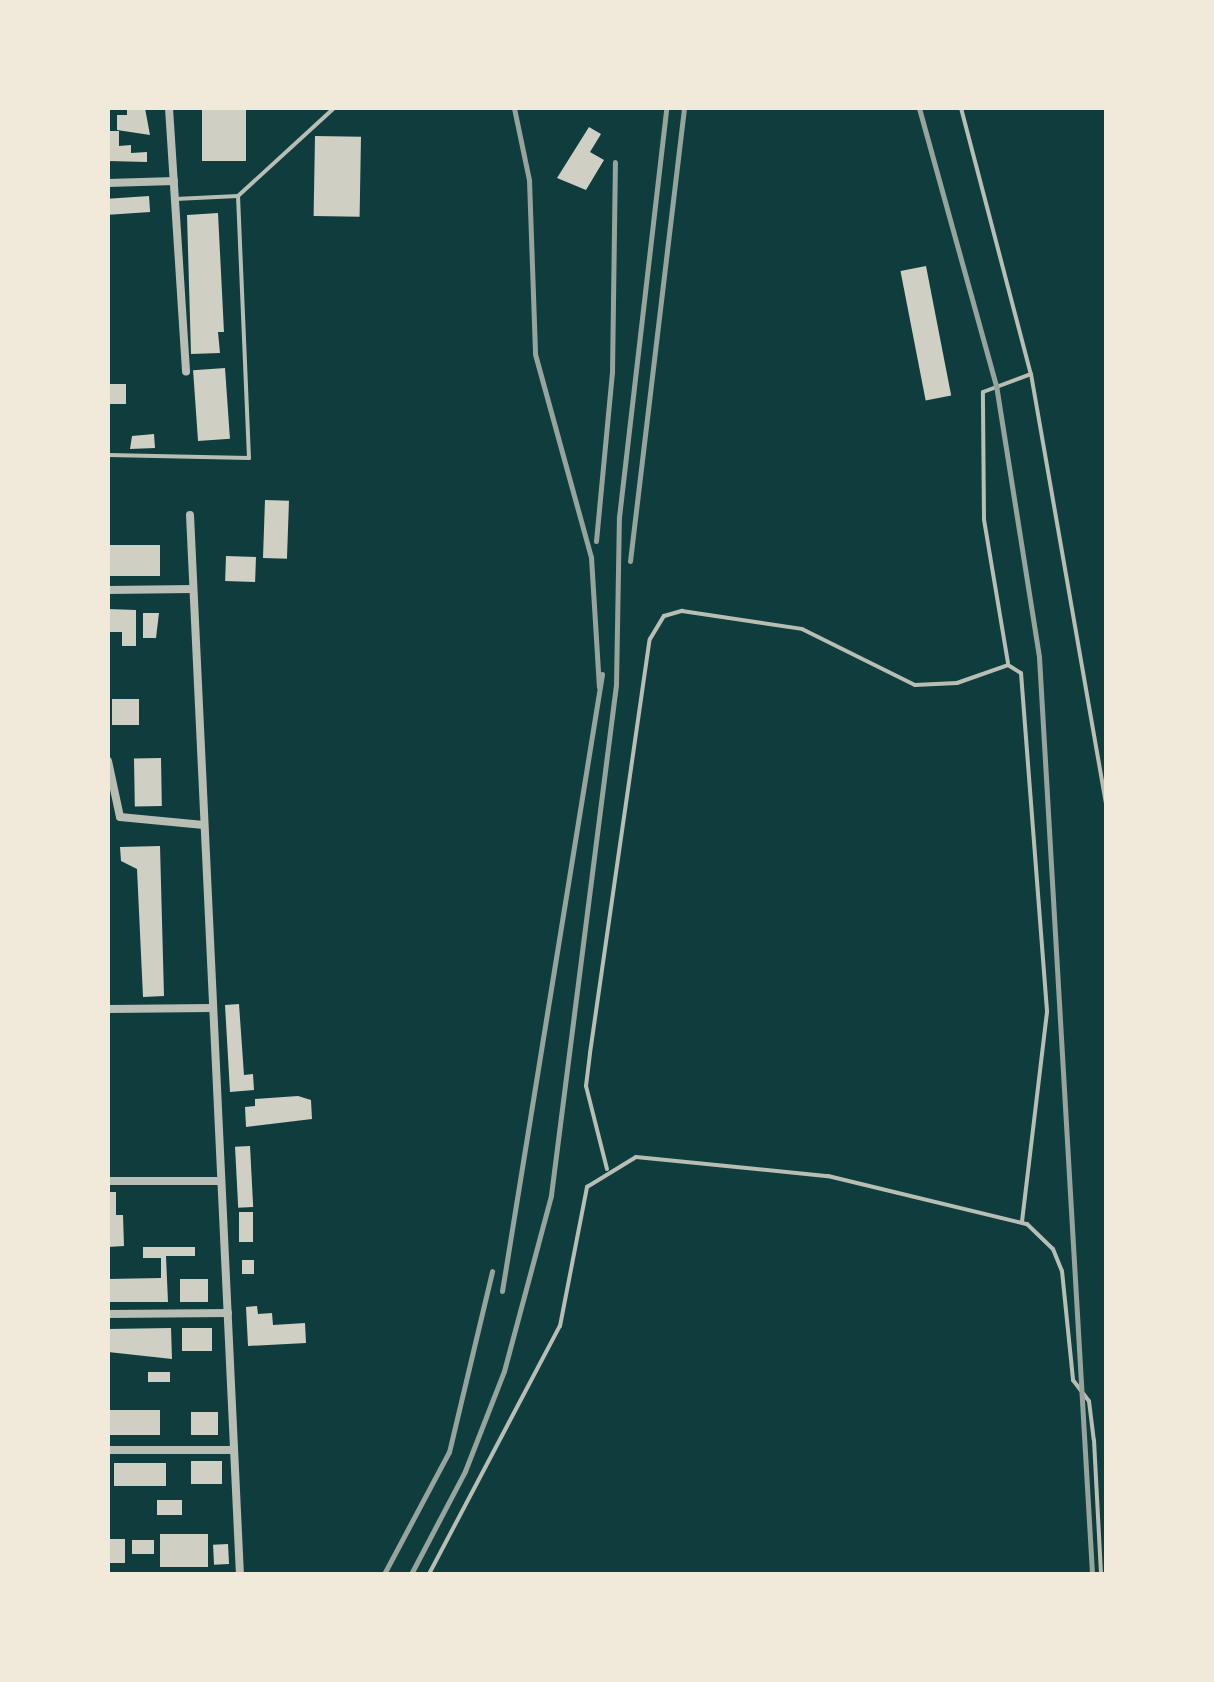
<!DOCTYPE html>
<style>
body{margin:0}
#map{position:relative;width:1214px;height:1682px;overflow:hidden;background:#0f3d3e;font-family:"Roboto Serif",serif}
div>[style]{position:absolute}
.building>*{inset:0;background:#cfcfc3;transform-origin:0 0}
.service>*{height:4px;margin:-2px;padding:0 2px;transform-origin:2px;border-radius:2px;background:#b8beb3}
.minor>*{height:8px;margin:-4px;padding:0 4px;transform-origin:4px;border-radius:4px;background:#b8beb3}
.rail>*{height:5px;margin:-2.5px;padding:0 2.5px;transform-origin:2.5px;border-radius:2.5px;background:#97a49c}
span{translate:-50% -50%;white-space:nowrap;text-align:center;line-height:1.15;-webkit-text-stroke:10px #f1e9da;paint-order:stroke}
.frame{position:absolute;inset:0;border:110px solid #f1e9da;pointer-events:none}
</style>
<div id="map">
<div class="building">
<i style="clip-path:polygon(127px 108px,145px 108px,150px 135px,117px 130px,117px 115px,127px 115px)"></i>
<i style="left:202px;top:108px;width:44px;height:53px"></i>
<i style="clip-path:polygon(589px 127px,601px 134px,590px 152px,604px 160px,586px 190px,557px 178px)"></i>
<i style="clip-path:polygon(108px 131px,119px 131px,119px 146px,131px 145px,131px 153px,147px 152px,147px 162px,108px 161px)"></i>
<i style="left:315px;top:136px;width:46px;height:80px;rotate:1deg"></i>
<i style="left:149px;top:196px;width:16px;height:41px;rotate:86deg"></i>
<i style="clip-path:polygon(218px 213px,224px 332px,218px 332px,220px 353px,191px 354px,187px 215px)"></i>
<i style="left:926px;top:266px;width:132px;height:26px;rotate:79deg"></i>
<i style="left:225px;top:368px;width:71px;height:32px;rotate:86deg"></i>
<i style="left:108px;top:384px;width:18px;height:20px"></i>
<i style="clip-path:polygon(154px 434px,155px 448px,130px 449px,132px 436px)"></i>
<i style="left:265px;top:500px;width:24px;height:58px;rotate:2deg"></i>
<i style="left:108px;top:545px;width:52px;height:31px"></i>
<i style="left:226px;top:556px;width:30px;height:25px;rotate:2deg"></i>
<i style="clip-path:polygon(108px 609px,136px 610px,136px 646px,122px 646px,122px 632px,108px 632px)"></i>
<i style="clip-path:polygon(143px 613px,159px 613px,156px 638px,143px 638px)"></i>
<i style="left:112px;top:699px;width:27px;height:26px"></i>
<i style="left:161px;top:758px;width:48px;height:27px;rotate:89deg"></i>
<i style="clip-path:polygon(160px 846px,164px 996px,143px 997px,137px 869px,121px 861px,120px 847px)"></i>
<i style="clip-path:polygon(239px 1004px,244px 1075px,253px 1074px,254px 1090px,230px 1092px,225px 1005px)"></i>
<i style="clip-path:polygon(298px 1096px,311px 1100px,312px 1119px,246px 1127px,245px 1107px,255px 1106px,255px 1099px)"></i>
<i style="left:250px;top:1146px;width:61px;height:15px;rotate:87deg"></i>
<i style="clip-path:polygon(108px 1192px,116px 1192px,116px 1215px,123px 1215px,124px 1246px,108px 1247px)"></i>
<i style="left:239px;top:1212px;width:14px;height:30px"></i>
<i style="clip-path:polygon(143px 1247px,195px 1247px,195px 1256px,166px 1256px,168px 1302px,108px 1302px,108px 1279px,161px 1278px,161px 1258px,143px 1258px)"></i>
<i style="left:254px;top:1260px;width:14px;height:12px;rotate:90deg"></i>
<i style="left:180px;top:1279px;width:28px;height:23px"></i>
<i style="clip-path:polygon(257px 1306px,258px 1314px,272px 1313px,273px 1325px,305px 1323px,306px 1343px,248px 1346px,246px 1307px)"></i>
<i style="clip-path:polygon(171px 1328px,172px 1359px,108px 1352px,108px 1329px)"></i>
<i style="left:182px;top:1328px;width:30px;height:23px"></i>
<i style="left:148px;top:1372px;width:22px;height:10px"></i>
<i style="left:108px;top:1410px;width:52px;height:25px"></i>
<i style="left:191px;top:1412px;width:27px;height:23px"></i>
<i style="left:191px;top:1461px;width:31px;height:23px"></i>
<i style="left:114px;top:1463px;width:52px;height:23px"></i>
<i style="left:182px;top:1500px;width:15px;height:25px;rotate:90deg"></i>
<i style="left:160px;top:1534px;width:48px;height:33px"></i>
<i style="left:125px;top:1539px;width:24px;height:17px;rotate:90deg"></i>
<i style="left:154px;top:1540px;width:14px;height:22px;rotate:90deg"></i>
<i style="left:228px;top:1544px;width:20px;height:15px;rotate:87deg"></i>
</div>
<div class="service">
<i style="left:961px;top:108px;width:275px;rotate:75.3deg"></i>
<i style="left:1031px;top:374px;width:436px;rotate:80.1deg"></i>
<i style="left:175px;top:199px;width:63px;rotate:-2.7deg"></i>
<i style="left:238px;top:196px;width:130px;rotate:-42.5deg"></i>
<i style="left:108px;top:455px;width:141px;rotate:1.2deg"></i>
<i style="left:249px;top:458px;width:262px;rotate:-92.4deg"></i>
<i style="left:1008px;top:663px;width:146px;rotate:-99.5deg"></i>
<i style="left:984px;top:519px;width:127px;rotate:-90.5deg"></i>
<i style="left:983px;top:392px;width:51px;rotate:-20.6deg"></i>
<i style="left:607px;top:1169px;width:86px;rotate:-104.2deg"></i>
<i style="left:586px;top:1086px;width:33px;rotate:-83deg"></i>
<i style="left:590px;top:1053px;width:418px;rotate:-81.8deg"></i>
<i style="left:650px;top:639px;width:27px;rotate:-59deg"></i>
<i style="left:664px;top:616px;width:19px;rotate:-16deg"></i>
<i style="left:682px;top:611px;width:121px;rotate:8.5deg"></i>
<i style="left:802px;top:629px;width:126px;rotate:26.4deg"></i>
<i style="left:915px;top:685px;width:42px;rotate:-2.7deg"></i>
<i style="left:957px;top:683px;width:54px;rotate:-19.4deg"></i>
<i style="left:1008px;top:665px;width:15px;rotate:32deg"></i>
<i style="left:1021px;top:673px;width:340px;rotate:85.6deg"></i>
<i style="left:1047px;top:1012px;width:212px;rotate:96.8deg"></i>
<i style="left:429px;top:1574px;width:280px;rotate:-62.2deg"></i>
<i style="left:560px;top:1326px;width:142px;rotate:-79deg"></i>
<i style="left:587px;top:1187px;width:57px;rotate:-31.5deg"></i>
<i style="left:636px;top:1157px;width:193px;rotate:5.7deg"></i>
<i style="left:828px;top:1176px;width:205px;rotate:13.6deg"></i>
<i style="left:1027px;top:1224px;width:36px;rotate:44deg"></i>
<i style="left:1053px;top:1249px;width:24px;rotate:68deg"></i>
<i style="left:1062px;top:1271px;width:110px;rotate:84.2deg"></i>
<i style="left:1073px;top:1380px;width:26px;rotate:53deg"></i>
<i style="left:1089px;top:1401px;width:39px;rotate:83deg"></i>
<i style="left:1094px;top:1440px;width:134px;rotate:87deg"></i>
</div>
<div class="minor">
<i style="left:169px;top:108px;width:264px;rotate:86.3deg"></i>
<i style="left:108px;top:183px;width:66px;rotate:-1.7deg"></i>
<i style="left:190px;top:515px;width:1060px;rotate:87.3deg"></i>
<i style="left:108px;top:590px;width:85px;rotate:-0.7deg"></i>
<i style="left:108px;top:761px;width:57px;rotate:77.9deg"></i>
<i style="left:120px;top:817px;width:84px;rotate:5.4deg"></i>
<i style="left:108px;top:1009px;width:105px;rotate:-0.5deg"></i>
<i style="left:108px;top:1181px;width:113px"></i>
<i style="left:108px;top:1314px;width:120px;rotate:-0.5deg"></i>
<i style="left:108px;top:1450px;width:126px"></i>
</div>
<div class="rail">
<i style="left:514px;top:108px;width:74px;rotate:78.2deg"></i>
<i style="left:529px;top:180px;width:174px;rotate:88deg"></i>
<i style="left:535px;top:354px;width:211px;rotate:74.6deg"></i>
<i style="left:591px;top:557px;width:130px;rotate:86.5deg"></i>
<i style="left:919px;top:108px;width:288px;rotate:74.5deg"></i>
<i style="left:996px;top:385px;width:275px;rotate:81deg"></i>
<i style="left:1039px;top:657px;width:919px;rotate:86.69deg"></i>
<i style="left:596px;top:541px;width:169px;rotate:-84.6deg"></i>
<i style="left:612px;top:373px;width:211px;rotate:-89.2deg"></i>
<i style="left:630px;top:561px;width:456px;rotate:-83.2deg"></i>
<i style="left:502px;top:1291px;width:625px;rotate:-80.79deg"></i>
<i style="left:384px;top:1574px;width:138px;rotate:-62deg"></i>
<i style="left:449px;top:1452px;width:186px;rotate:-76.6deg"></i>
<i style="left:411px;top:1574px;width:116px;rotate:-62.3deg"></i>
<i style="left:465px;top:1471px;width:107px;rotate:-68.7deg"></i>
<i style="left:504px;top:1371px;width:182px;rotate:-75deg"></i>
<i style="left:551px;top:1195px;width:514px;rotate:-82.74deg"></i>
<i style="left:616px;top:685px;width:168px;rotate:-89deg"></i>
<i style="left:619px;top:517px;width:412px;rotate:-83.4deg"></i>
</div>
<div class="frame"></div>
</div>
